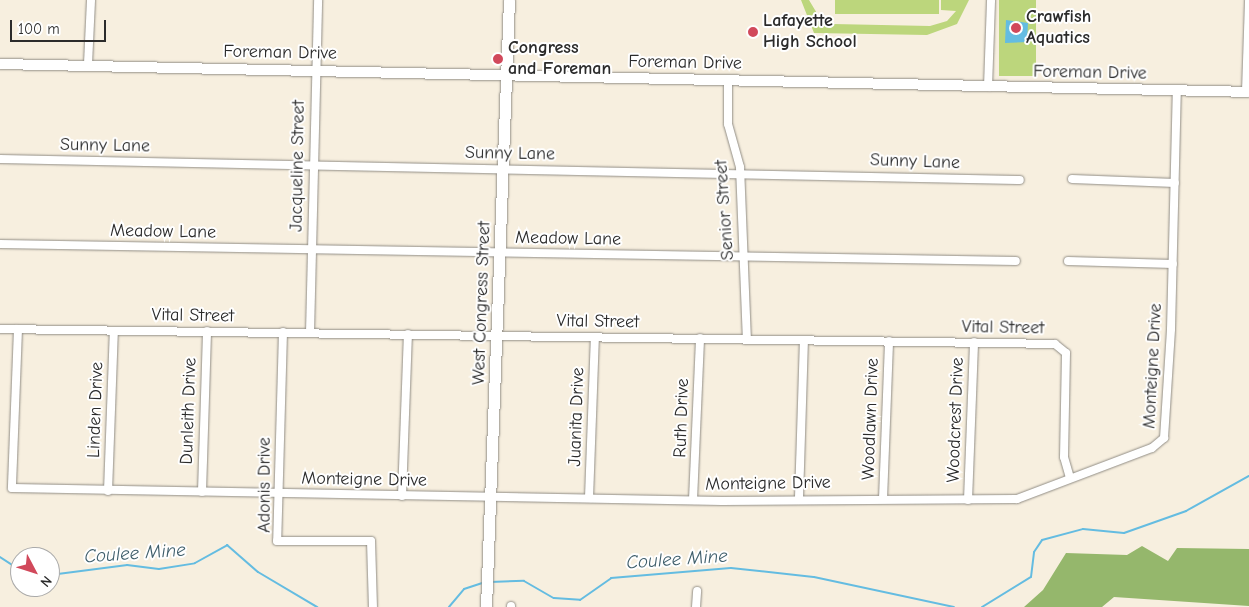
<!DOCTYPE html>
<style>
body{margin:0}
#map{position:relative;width:1249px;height:607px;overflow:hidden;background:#f7efdf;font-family:"Comic Neue",sans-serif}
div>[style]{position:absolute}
.green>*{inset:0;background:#bcd67c;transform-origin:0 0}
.forest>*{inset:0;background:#95b76c}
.water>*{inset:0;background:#64bce1}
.stream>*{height:2px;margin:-1px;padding:0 1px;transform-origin:1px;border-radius:1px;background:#64bce1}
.roads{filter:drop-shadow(0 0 1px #918d85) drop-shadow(0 0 1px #918d85)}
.minor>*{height:8px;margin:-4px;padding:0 4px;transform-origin:4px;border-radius:4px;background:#fff}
.tertiary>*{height:10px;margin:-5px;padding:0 5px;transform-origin:5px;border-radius:5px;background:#fff}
.secondary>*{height:11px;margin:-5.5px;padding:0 5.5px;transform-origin:5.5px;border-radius:5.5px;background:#fff}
.dots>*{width:14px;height:14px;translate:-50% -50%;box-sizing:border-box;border:2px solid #fff;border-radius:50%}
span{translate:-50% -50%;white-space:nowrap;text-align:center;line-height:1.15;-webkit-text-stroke:4px #fff;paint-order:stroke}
.poi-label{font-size:18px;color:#2b2b2b;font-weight:700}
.left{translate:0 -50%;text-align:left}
.street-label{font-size:18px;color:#2b2b2b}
.water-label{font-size:19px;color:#3f5e6b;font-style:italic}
.north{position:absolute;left:10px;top:547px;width:50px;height:50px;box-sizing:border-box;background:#fff;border:1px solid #aaa;border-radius:50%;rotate:130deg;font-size:14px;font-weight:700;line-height:20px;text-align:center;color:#2b2b2b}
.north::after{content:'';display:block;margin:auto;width:18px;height:22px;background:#d1495b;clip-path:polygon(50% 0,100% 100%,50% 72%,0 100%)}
.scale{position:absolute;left:10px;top:20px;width:96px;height:22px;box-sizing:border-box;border:2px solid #2b2b2b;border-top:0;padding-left:6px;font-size:15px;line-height:18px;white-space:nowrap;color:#2b2b2b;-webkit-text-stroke:4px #fff;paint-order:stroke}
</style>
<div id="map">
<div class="green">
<i style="clip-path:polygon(801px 0,809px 0,818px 15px,833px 24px,930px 26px,947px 21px,956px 11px,941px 10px,941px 0,969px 0,957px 24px,927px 35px,814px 33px)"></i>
<i style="left:835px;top:0;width:104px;height:14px"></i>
<i style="left:999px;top:0;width:37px;height:76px"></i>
</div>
<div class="forest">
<i style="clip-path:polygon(1142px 546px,1168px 561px,1177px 548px,1249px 549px,1249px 606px,1114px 597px,1102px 607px,1024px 607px,1043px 590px,1066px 553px,1127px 555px)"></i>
</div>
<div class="water">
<i style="clip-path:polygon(1006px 20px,1028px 23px,1027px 42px,1005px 43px)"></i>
</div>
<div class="stream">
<i style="left:0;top:557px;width:24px;rotate:33deg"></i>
<i style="left:50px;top:575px;width:78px;rotate:-7.4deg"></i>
<i style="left:127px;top:565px;width:32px;rotate:7deg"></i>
<i style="left:159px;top:569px;width:36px;rotate:-9deg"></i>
<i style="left:195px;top:563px;width:37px;rotate:-29deg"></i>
<i style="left:227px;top:545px;width:41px;rotate:41.1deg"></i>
<i style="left:258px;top:572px;width:69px;rotate:30.7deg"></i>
<i style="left:490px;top:582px;width:34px;rotate:-2deg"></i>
<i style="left:524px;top:581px;width:34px;rotate:30deg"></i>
<i style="left:554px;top:598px;width:26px;rotate:4deg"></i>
<i style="left:580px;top:600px;width:38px;rotate:-35deg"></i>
<i style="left:611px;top:578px;width:120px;rotate:-4.8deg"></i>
<i style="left:731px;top:568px;width:83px;rotate:6.2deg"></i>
<i style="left:814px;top:577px;width:143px;rotate:12.1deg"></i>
<i style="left:449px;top:607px;width:23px;rotate:-50deg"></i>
<i style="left:464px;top:589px;width:20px;rotate:-18deg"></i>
<i style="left:982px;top:607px;width:57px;rotate:-31.5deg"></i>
<i style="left:1031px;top:577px;width:25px;rotate:-83deg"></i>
<i style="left:1034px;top:552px;width:14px;rotate:-56deg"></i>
<i style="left:1042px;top:540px;width:42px;rotate:-15deg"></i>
<i style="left:1083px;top:529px;width:41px;rotate:5.6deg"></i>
<i style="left:1124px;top:533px;width:66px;rotate:-19.5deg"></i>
<i style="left:1186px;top:511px;width:72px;rotate:-29.1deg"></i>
</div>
<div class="roads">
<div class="minor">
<i style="left:88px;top:64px;width:64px;rotate:-87.3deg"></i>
<i style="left:728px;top:80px;width:44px;rotate:90deg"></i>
<i style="left:728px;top:124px;width:45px;rotate:74.4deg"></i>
<i style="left:740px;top:167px;width:172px;rotate:87.7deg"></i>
<i style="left:988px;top:87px;width:87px;rotate:-88deg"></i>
<i style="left:1246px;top:92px;width:92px;rotate:-88.1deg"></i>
<i style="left:0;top:159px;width:1020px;rotate:1.18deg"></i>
<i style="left:1072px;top:179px;width:103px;rotate:2.2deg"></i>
<i style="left:0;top:244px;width:1016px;rotate:0.96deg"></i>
<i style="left:1068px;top:261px;width:105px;rotate:1.6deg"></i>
<i style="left:0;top:329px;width:1055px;rotate:0.81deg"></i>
<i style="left:1055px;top:344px;width:14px;rotate:39deg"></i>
<i style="left:1066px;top:353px;width:104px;rotate:91.1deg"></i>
<i style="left:1064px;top:457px;width:22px;rotate:74deg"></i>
<i style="left:18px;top:329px;width:159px;rotate:92.2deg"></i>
<i style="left:12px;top:488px;width:710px;rotate:1.05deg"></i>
<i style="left:722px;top:501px;width:295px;rotate:-0.4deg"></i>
<i style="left:1017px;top:499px;width:144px;rotate:-20.7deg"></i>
<i style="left:1152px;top:448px;width:16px;rotate:-40deg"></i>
<i style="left:1164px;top:438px;width:109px;rotate:-86.3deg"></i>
<i style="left:1171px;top:329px;width:238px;rotate:-88.6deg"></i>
<i style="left:283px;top:332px;width:209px;rotate:91.6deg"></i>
<i style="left:277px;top:541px;width:94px"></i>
<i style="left:371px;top:541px;width:66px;rotate:88.3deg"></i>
<i style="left:310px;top:333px;width:333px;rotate:-88.6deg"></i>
<i style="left:108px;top:491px;width:160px;rotate:-87.9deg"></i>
<i style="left:202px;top:492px;width:161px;rotate:-88.2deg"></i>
<i style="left:402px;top:496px;width:162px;rotate:-87.9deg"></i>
<i style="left:589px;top:498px;width:161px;rotate:-87.9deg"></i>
<i style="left:799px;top:498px;width:158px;rotate:-88.2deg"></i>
<i style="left:883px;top:499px;width:158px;rotate:-87.8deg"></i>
<i style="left:693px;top:500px;width:162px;rotate:-87.5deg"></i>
<i style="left:968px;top:500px;width:158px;rotate:-87.8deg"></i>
<i style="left:511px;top:607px;width:1px;rotate:-90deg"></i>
<i style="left:696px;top:607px;width:16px;rotate:-86deg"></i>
</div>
<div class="tertiary">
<i style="left:0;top:64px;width:1249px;rotate:1.28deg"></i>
</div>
<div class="secondary">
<i style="left:486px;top:607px;width:607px;rotate:-87.83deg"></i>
</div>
</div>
<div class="dots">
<i style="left:1016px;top:28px;background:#d1495b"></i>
<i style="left:753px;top:32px;background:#d1495b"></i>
<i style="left:498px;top:59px;background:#d1495b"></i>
</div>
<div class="poi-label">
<span class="left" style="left:1026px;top:28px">Crawfish<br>Aquatics</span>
<span class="left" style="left:763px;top:32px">Lafayette<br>High School</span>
<span class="left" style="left:508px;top:59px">Congress<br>and Foreman</span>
</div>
<div class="street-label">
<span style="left:280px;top:53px;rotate:1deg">Foreman Drive</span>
<span style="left:685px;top:63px;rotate:1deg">Foreman Drive</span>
<span style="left:1090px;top:73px;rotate:1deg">Foreman Drive</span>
<span style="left:105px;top:146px;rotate:1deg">Sunny Lane</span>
<span style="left:510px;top:154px;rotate:1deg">Sunny Lane</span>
<span style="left:915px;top:162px;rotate:2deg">Sunny Lane</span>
<span style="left:298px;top:166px;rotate:-89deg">Jacqueline Street</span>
<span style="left:725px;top:210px;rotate:-94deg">Senior Street</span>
<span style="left:163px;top:232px;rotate:1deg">Meadow Lane</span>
<span style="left:568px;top:239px;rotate:1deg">Meadow Lane</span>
<span style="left:482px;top:303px;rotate:-88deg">West Congress Street</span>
<span style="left:193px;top:316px;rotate:1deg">Vital Street</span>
<span style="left:598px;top:322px;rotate:1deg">Vital Street</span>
<span style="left:1003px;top:328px;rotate:1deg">Vital Street</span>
<span style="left:1153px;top:366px;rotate:-87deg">Monteigne Drive</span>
<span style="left:96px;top:410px;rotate:-88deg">Linden Drive</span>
<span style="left:189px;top:411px;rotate:-88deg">Dunleith Drive</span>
<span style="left:577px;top:417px;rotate:-88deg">Juanita Drive</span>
<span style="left:682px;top:418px;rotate:-88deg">Ruth Drive</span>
<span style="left:871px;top:419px;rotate:-88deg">Woodlawn Drive</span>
<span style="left:956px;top:420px;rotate:-88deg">Woodcrest Drive</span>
<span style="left:364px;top:480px;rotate:1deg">Monteigne Drive</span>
<span style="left:768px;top:484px;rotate:-1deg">Monteigne Drive</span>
<span style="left:265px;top:485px;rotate:-90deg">Adonis Drive</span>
</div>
<div class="water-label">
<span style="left:135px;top:554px;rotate:-4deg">Coulee Mine</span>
<span style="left:677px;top:560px;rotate:-4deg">Coulee Mine</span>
</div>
<div class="north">N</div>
<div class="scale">100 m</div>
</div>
